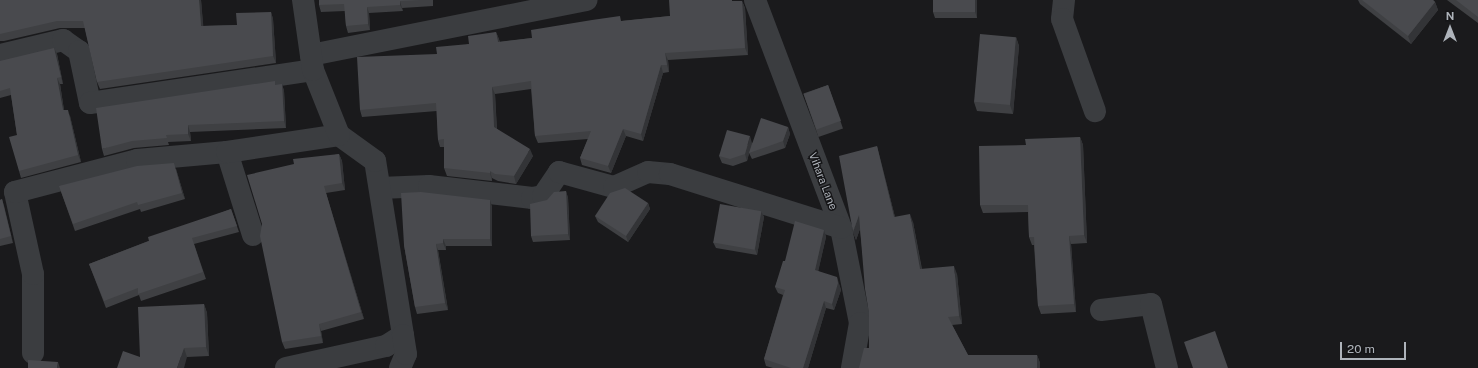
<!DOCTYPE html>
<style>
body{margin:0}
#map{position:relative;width:1478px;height:368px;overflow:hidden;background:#1a1a1c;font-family:"Public Sans",sans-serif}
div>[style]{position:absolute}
.minor>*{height:22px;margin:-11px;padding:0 11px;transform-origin:11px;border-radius:11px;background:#3b3d40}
.wall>*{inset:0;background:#3f4043;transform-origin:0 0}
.shaded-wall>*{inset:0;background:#333437}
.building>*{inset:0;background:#494a4e;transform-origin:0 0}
span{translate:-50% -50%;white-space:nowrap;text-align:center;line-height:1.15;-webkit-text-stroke:3px #151517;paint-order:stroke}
.street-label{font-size:11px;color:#aeb3ba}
.north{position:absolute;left:1430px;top:8px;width:40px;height:40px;-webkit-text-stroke:3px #151517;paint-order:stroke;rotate:0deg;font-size:11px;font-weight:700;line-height:16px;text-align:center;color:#aeb3ba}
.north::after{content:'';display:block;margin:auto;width:14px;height:18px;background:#aeb3ba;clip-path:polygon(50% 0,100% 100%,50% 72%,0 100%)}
.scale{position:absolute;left:1340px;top:342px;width:66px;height:18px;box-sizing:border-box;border:2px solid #aeb3ba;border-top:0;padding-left:5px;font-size:12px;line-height:14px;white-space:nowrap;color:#aeb3ba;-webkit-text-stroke:3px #151517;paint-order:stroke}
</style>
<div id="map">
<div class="minor">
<i style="left:755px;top:0;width:244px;rotate:69.3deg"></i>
<i style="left:841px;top:228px;width:97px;rotate:78.7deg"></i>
<i style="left:860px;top:323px;width:46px;rotate:100.1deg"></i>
<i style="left:1064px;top:0;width:19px;rotate:96deg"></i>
<i style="left:1062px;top:19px;width:98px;rotate:70.3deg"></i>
<i style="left:0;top:55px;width:65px;rotate:-13.4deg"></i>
<i style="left:63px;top:40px;width:19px;rotate:35deg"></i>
<i style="left:79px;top:51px;width:53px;rotate:78.1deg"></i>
<i style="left:90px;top:103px;width:225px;rotate:-8.4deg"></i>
<i style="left:311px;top:55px;width:281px;rotate:-11.3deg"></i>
<i style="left:227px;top:152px;width:87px;rotate:72.6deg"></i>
<i style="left:380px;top:188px;width:49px;rotate:-2.3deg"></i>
<i style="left:429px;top:186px;width:104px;rotate:6.6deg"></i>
<i style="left:532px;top:198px;width:11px;rotate:-10deg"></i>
<i style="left:543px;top:196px;width:29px;rotate:-56deg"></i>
<i style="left:559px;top:172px;width:57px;rotate:15.3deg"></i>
<i style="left:614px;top:187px;width:37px;rotate:-24deg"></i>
<i style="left:648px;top:172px;width:22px;rotate:5deg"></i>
<i style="left:670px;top:174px;width:179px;rotate:17.5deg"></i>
<i style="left:1101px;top:310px;width:50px;rotate:-6.8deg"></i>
<i style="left:1151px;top:304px;width:66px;rotate:76deg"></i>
<i style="left:33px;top:353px;width:79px;rotate:-90deg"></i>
<i style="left:33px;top:274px;width:84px;rotate:-102.4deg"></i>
<i style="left:15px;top:192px;width:126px;rotate:-14.7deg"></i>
<i style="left:137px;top:160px;width:90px;rotate:-5.1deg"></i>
<i style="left:227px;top:152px;width:113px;rotate:-8.6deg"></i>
<i style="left:286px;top:368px;width:102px;rotate:-12.4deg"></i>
<i style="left:386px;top:346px;width:20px;rotate:-33deg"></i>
<i style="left:403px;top:335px;width:176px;rotate:-99.1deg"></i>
<i style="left:375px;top:161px;width:44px;rotate:-144.2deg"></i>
<i style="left:339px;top:135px;width:70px;rotate:-111.8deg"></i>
<i style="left:313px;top:70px;width:71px;rotate:-98.1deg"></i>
<i style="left:400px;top:368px;width:15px;rotate:-67deg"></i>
<i style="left:406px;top:354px;width:19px;rotate:-99deg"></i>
</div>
<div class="wall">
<i style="clip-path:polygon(0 0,201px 0,203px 26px,237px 25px,271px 12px,273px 19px,276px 63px,100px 89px,97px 82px,85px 28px,60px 28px,4px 41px,0 41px)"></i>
<i style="clip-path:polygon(319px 0,433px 0,433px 6px,402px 8px,403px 11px,369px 13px,370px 30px,348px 33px,346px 26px,345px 11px,321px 12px,319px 5px)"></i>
<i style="clip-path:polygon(977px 0,977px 18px,935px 18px,933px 12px)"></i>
<i style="clip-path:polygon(1358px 0,1433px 0,1435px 2px,1438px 10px,1411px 44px,1360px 4px)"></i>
<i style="clip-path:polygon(1447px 0,1478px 0,1478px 23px)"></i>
<i style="clip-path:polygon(734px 1px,742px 1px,745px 8px,748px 55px,668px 60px,669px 72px,663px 73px,643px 141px,626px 136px,611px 173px,582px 165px,580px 158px,588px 139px,538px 143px,535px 136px,531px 89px,495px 94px,497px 129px,533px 156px,516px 184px,498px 181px,492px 178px,492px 181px,447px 176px,444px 168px,444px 147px,440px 147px,438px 140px,437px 111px,362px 117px,360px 110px,437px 54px,469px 44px,496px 32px,500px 42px,532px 38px,622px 21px,670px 16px)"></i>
<i style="clip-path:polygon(1016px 37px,1019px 46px,1013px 114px,977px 111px,974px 102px)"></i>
<i style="clip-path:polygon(54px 48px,57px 54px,63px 84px,60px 84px,64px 110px,70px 116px,81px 162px,21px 178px,19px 171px,17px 135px,11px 95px,0 98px,0 61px)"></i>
<i style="clip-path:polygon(282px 84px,284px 91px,286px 128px,190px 132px,191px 141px,168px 142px,169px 145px,134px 148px,104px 156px,102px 149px,276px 85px)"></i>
<i style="left:828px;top:85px;width:46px;height:26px;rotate:71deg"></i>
<i style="clip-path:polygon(788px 127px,790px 134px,785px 148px,752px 159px,749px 153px,747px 161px,733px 166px,722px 163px,719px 156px,752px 143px)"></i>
<i style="clip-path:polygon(1080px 137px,1083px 145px,1087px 243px,1071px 244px,1076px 312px,1041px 314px,1038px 306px,1034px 245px,1032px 245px,1029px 237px,1028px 212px,983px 213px,980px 205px,1026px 145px)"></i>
<i style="clip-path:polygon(877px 146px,879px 154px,895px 217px,913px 222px,922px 269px,957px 274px,962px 324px,952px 325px,968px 355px,1037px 355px,1040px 363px,1040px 368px,859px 368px,869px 348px,869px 313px,860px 229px,856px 240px,853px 232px)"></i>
<i style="clip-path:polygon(339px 154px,342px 161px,345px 190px,326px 193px,364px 319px,321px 331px,323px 343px,285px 349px,282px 342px,294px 164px)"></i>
<i style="clip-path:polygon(176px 169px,185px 199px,141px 212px,140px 209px,75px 231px,59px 186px)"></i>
<i style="clip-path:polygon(566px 191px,568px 198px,570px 240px,533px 242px,531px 236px,547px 200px)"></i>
<i style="clip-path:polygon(2px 199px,4px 206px,13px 243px,0 246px,0 200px)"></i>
<i style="clip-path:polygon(648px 203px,650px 209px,628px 242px,598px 222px,595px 216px)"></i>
<i style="clip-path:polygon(492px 206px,492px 246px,446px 246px,446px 250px,438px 250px,448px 310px,417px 314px,415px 307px,404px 245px)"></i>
<i style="clip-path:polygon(231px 209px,239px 232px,194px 244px,206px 279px,141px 301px,139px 295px,106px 308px,89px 264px)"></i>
<i style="clip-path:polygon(761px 211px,764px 217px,757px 255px,716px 248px,713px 242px)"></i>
<i style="clip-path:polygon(824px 230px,826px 237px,818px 271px,839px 284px,841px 290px,834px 310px,826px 308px,808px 368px,773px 368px,766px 366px,764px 359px,783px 295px,778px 293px,775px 287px,785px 261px)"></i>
<i style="clip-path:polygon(204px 304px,207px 313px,209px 356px,187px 357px,140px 357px)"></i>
</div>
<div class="shaded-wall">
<i style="clip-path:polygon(199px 0,201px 0,204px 33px,201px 26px)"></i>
<i style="clip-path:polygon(975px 0,977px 0,977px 18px,975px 12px)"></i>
<i style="clip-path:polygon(400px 1px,402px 8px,403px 11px,400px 5px)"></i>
<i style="clip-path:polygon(742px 1px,745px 8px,748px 55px,745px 48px)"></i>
<i style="clip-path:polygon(1435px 2px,1438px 10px,1411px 44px,1408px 36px)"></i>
<i style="clip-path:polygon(367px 7px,369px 13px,370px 30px,368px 24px)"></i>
<i style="clip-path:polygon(271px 12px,273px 19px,276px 63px,273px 56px)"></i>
<i style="clip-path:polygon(496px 32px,499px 39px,501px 50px,498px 42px)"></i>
<i style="clip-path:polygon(1016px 37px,1019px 46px,1013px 114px,1010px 105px)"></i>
<i style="clip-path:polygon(54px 48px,57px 54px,63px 84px,61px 77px)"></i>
<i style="clip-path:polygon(665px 53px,668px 60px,669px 72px,667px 65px)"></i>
<i style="clip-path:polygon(661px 65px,663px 73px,643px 141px,641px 134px)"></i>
<i style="clip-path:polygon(57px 78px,60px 84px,65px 117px,63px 110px)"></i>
<i style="clip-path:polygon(282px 84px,284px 91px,286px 128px,284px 121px)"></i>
<i style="clip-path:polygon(492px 87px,495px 94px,497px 135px,494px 127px)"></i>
<i style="clip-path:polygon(68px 110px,70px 116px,81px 162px,78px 155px)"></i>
<i style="clip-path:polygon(188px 125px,190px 132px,191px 141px,188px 134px)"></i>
<i style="clip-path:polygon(788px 127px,790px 134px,785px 148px,783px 141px)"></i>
<i style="clip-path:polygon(623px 129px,626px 136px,611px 173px,608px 166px)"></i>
<i style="clip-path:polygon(750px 136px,752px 143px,747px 161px,745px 154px)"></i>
<i style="clip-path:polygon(1080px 137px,1083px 145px,1087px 243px,1084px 235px)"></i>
<i style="clip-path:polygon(877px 146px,879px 154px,897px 225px,894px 217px)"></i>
<i style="clip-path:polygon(530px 149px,533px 156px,516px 184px,514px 176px)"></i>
<i style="clip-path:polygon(339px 154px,342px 161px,345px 190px,342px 183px)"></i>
<i style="clip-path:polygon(174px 163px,176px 169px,185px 199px,182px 193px)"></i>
<i style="clip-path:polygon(490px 171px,492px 178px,492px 181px,490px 173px)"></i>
<i style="clip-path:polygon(324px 186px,326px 193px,364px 319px,361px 312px)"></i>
<i style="clip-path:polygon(566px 191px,568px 198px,570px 240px,568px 234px)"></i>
<i style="clip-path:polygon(2px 199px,4px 206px,13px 243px,11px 236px)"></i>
<i style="clip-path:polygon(490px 200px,492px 206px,492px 246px,490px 239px)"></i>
<i style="clip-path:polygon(648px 203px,650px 209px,628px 242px,626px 236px)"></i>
<i style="clip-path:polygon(761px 211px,764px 217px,757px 255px,755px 249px)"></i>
<i style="clip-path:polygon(910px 214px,913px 222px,923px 277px,920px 269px)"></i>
<i style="clip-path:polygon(859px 215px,862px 223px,856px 240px,853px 232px)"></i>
<i style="clip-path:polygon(824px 230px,826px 237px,817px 277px,815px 270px)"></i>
<i style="clip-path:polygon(1069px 236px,1071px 244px,1076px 312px,1074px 304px)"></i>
<i style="clip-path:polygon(443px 239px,446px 246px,446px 250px,443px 243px)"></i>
<i style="clip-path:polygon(436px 244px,438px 250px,448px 310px,445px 303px)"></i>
<i style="clip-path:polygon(954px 266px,957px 274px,962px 324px,959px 316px)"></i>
<i style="clip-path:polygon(837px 277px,841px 290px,834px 310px,832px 304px)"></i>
<i style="clip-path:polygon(824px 301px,826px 308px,808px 368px,803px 368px)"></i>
<i style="clip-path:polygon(204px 304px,207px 313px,209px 356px,206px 347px)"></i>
<i style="clip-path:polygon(319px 324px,321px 331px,323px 343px,321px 336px)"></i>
<i style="clip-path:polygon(184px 348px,187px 357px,184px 368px,177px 368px)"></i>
<i style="clip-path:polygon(1037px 355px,1040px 363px,1040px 368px,1037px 368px)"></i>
<i style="clip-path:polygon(58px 362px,60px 368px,57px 368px)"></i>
</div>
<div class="building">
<i style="clip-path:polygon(0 0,199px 0,201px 26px,237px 25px,236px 13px,271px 12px,273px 56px,97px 82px,83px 21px,57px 21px,0 34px)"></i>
<i style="clip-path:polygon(319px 0,420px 0,400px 1px,400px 5px,367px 7px,368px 24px,346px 26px,344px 4px,319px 5px)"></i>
<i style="clip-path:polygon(669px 0,732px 0,732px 1px,742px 1px,745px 48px,665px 53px,667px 65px,661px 65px,641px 134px,623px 129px,608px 166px,580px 158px,591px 131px,535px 136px,531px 81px,492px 87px,494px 127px,530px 149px,514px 176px,495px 174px,490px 171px,490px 173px,444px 168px,444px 139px,438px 140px,436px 103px,360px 110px,357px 57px,437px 54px,436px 47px,469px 44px,468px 36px,496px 32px,498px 42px,532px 38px,531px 30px,592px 20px,620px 16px,621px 21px,670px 16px)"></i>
<i style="left:933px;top:0;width:42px;height:12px"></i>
<i style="clip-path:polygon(1362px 0,1433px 0,1435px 2px,1408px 36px)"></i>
<i style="clip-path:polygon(1456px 0,1478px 0,1478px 17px)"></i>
<i style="left:980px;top:34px;width:36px;height:68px;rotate:5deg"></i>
<i style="clip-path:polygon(54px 48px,61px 77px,57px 78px,63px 110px,68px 110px,78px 155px,19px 171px,9px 137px,17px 135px,10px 88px,0 91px,0 61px)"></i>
<i style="clip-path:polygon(275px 81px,275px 85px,282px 84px,284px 121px,188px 125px,188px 134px,166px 135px,167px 138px,132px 141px,102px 149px,96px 108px)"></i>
<i style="left:828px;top:85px;width:38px;height:26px;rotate:70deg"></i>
<i style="clip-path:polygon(761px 118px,788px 127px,783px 141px,749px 153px)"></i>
<i style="clip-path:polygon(727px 130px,750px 136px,745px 154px,730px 159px,719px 156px)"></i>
<i style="clip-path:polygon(1080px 137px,1084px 235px,1069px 236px,1074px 304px,1038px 306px,1034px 237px,1029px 237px,1028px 205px,980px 205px,979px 146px,1026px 145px,1025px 139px)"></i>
<i style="clip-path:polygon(877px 146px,894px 217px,910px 214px,920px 269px,954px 266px,959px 316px,948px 317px,968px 355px,1037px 355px,1037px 368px,858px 368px,859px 368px,864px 348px,869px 348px,869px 313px,865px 289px,859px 215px,853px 232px,839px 156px)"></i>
<i style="clip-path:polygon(339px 154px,342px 183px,324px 186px,361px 312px,319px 324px,321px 336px,282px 342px,260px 236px,262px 224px,247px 175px,294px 164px,293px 159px)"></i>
<i style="clip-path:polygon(174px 163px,182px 193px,138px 205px,137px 202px,73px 224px,59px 186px,137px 166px)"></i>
<i style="clip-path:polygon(625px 188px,648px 203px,626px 236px,595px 216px,610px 193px)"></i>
<i style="clip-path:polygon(566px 191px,568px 234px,531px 236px,530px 204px,547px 200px,554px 192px)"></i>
<i style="clip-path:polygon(421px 192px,490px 200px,490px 239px,443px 239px,443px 243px,436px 244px,445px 303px,415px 307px,404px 245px,401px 193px)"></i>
<i style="clip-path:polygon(2px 199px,11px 236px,0 239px,0 200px)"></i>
<i style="left:720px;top:204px;width:42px;height:39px;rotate:10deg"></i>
<i style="clip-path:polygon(231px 209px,237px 226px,192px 238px,203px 272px,138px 294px,138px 288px,104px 301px,89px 264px,149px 241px,148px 237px)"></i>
<i style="clip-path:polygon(795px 221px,824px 230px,815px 270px,837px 277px,838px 283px,832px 304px,824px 301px,803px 368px,791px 368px,764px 359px,785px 290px,775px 287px,783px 261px,785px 261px)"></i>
<i style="clip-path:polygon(204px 304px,206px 347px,184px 348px,177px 368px,117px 368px,123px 351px,140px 357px,138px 307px)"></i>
<i style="clip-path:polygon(1215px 331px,1228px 368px,1193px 368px,1184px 342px)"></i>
<i style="clip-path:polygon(28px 360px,58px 362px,57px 368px,28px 368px)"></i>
</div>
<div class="street-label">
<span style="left:823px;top:181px;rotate:69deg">Vihara Lane</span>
</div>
<div class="north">N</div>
<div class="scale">20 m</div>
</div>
